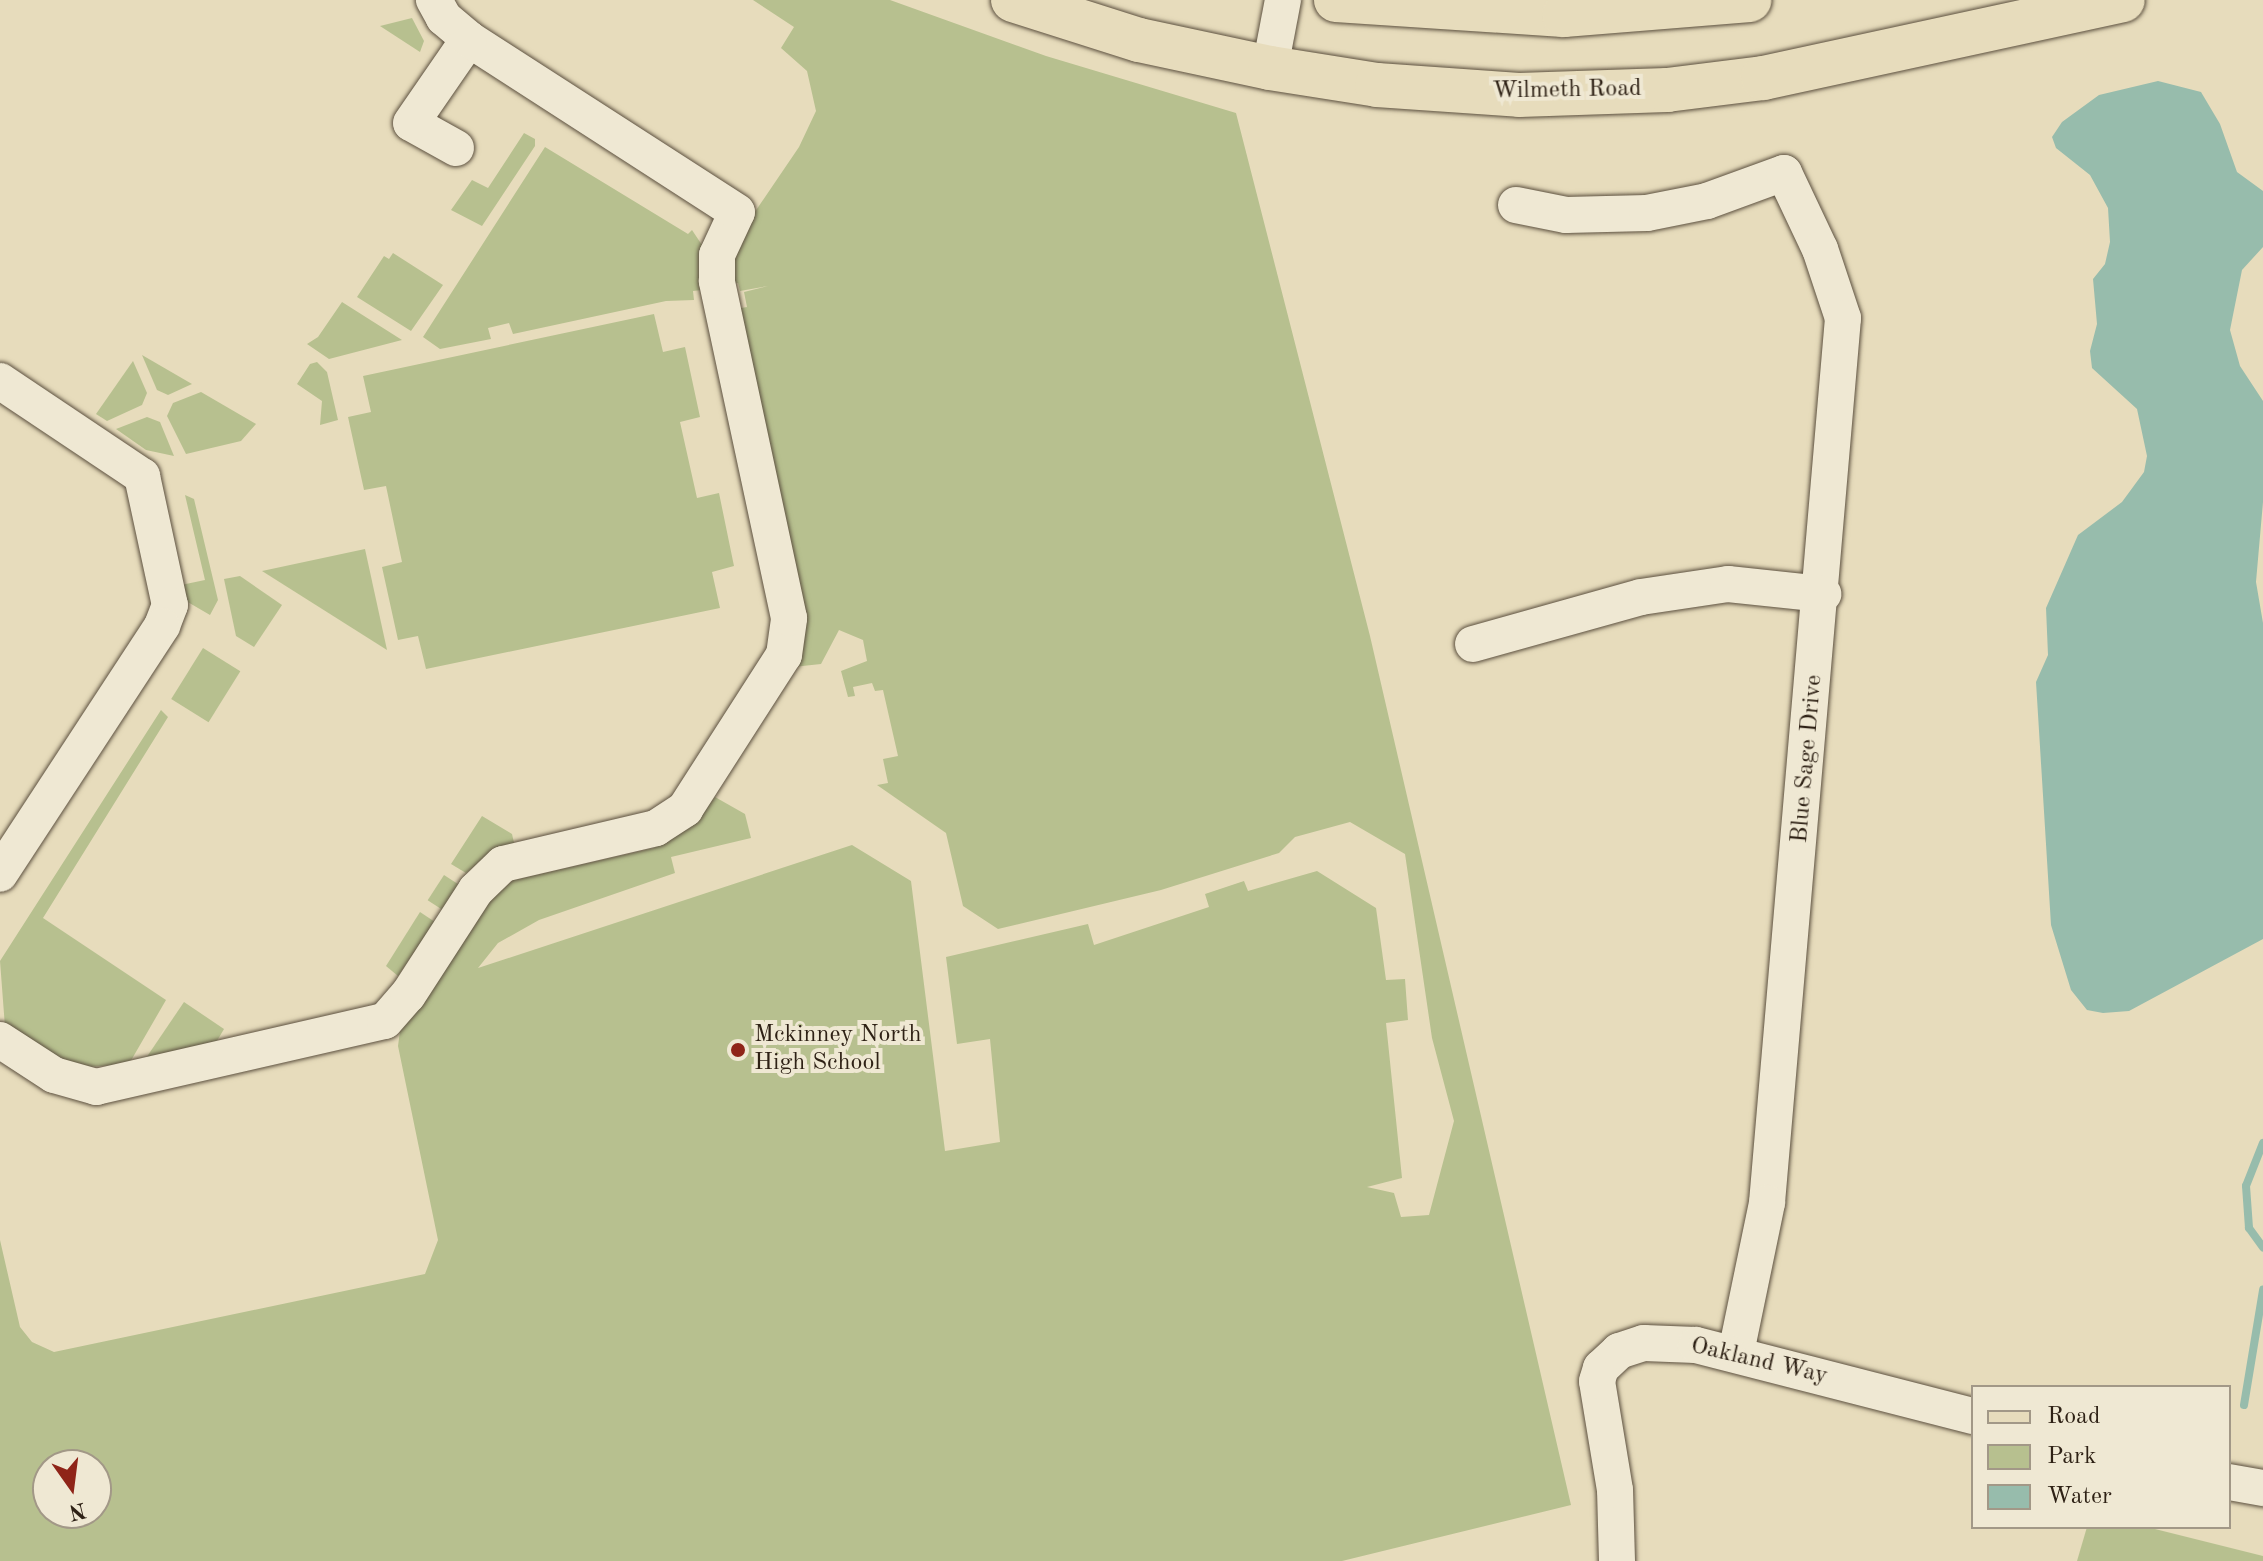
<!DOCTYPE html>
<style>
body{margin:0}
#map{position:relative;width:2263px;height:1561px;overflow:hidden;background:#e7dcbc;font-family:"Old Standard TT",serif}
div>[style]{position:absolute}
.green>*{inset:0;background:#b7c08f;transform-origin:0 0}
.water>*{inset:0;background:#97bcac}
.stream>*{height:8px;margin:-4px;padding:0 4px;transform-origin:4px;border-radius:4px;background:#97bcac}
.roads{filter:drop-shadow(0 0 2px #5c503f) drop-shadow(0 0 2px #5c503f)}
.minor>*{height:36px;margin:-18px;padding:0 18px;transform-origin:18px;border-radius:18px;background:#efe8d3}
.major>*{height:44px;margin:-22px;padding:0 22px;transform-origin:22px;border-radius:22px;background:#e7dcbc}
.dots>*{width:22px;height:22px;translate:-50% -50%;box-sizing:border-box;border:4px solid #efe8d3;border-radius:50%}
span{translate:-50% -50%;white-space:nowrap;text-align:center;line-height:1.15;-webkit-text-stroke:8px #efe8d3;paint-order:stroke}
.street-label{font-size:24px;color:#2e2115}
.poi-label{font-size:24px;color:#2e2115}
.left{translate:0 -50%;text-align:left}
.legend{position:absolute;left:1971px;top:1385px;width:260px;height:144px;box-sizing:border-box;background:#efe8d3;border:2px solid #a29887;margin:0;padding:10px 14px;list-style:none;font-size:24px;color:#2e2115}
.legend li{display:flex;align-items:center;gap:16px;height:40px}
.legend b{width:40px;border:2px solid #a29887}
.north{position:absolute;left:32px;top:1449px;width:80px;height:80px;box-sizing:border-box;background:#efe8d3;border:2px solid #a29887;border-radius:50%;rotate:166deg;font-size:22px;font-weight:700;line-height:32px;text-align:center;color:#2e2115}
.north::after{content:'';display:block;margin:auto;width:28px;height:36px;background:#8f2418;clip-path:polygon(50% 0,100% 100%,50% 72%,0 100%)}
</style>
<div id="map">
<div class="green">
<i style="clip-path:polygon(evenodd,753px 0,890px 0,1046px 56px,1236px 113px,1370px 636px,1571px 1505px,1342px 1561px,0 1561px,0 1240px,20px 1327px,32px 1342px,54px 1352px,425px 1274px,438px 1240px,398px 1046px,400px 1031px,489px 897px,514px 880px,654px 848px,691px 827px,715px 797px,745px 814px,751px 838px,671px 857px,675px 873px,539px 920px,498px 943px,478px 968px,852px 845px,911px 881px,945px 1151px,1000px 1142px,990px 1039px,957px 1044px,946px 957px,1088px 924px,1094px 945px,1209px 907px,1205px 894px,1244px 881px,1248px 891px,1317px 871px,1376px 908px,1386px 980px,1405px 979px,1408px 1020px,1386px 1023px,1402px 1178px,1367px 1187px,1394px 1193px,1401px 1217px,1429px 1215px,1454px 1121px,1432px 1038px,1405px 854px,1350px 822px,1295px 837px,1279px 853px,1161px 890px,998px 929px,963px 906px,946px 833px,877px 785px,888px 783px,883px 759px,898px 756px,883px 690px,875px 691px,872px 683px,853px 687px,855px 696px,848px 697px,841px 671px,867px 661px,863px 640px,839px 630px,821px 664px,793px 667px,736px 309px,747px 307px,744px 292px,768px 286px,740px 291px,738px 283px,728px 285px,730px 257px,746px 225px,799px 147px,816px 111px,807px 71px,781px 48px,794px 27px,753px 0,48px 1465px,96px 1465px,96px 1513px,48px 1513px,48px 1465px)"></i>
<i style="clip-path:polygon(412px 18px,424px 41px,420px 52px,380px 26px)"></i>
<i style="clip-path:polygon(524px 133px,535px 139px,535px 146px,482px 226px,451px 210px,472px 180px,488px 188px)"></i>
<i style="clip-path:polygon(545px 147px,688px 234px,692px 230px,704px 248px,702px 290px,693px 291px,694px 300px,666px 301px,513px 334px,509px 323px,488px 328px,491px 339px,440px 349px,423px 337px)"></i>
<i style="clip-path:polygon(393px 253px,443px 285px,411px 331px,357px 297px,384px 256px,389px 259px)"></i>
<i style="clip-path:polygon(342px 302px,402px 340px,329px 359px,307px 344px,318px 337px)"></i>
<i style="clip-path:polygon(654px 314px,663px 352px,685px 347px,700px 417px,680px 422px,697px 498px,719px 493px,734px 566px,712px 572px,720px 608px,426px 669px,418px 636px,398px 640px,382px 567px,402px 562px,386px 486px,364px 490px,348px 417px,371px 412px,363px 376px)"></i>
<i style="clip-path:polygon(142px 355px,192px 384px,168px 395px,157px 390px)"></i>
<i style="clip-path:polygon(133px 361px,147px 393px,142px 405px,107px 421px,96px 414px)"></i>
<i style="clip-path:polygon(317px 362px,327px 372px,338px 420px,320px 425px,322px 401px,297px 384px,310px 364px)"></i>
<i style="clip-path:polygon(201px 392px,256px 424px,241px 441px,186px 454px,167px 416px,173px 403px)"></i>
<i style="clip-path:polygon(147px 417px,160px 422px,174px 456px,146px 450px,116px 429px)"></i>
<i style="clip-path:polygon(185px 495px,194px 499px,218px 600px,210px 615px,186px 601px,181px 585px,205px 580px)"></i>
<i style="clip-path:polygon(365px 549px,387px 650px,262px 571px)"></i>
<i style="clip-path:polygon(240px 576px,282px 605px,254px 647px,236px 636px,224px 579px)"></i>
<i style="left:203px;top:648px;width:44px;height:60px;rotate:32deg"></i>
<i style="clip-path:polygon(161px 710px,168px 717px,43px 918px,166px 1000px,129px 1064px,74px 1068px,5px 1027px,0 961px)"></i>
<i style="clip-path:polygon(482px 816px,512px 834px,515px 847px,486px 857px,466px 873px,451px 864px)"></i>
<i style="left:444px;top:875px;width:17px;height:30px;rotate:33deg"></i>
<i style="clip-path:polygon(420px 912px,435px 922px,398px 976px,386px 966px)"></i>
<i style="clip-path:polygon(184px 1002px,224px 1029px,214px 1046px,144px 1061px)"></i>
<i style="clip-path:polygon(2087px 1527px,2147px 1527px,2263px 1556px,2263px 1561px,2077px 1561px)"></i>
</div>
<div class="water">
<i style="clip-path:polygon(2158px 81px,2201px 92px,2220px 124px,2237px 172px,2263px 191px,2263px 247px,2242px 270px,2230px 330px,2240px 366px,2263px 401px,2263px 502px,2256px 582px,2263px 623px,2263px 939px,2129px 1011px,2103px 1013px,2087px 1010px,2071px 990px,2051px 925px,2036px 682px,2048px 655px,2046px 608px,2078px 535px,2122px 502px,2144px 472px,2147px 456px,2137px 409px,2092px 368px,2090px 351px,2097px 324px,2093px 279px,2105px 264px,2110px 242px,2108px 208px,2090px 175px,2056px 148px,2052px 137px,2062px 122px,2099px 95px)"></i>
</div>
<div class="stream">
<i style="left:2263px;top:1143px;width:46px;rotate:111.6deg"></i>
<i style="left:2246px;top:1186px;width:42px;rotate:85.9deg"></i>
<i style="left:2249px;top:1228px;width:24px;rotate:54deg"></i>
<i style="left:2244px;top:1405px;width:117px;rotate:-80.6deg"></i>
</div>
<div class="roads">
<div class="minor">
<i style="left:1270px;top:68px;width:69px;rotate:-79.2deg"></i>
<i style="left:456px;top:148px;width:51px;rotate:-150.9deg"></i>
<i style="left:411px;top:123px;width:102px;rotate:-55.4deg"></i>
<i style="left:1516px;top:205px;width:51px;rotate:11.3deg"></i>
<i style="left:1566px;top:215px;width:81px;rotate:-1.4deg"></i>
<i style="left:1647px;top:213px;width:61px;rotate:-11.3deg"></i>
<i style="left:1707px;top:201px;width:82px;rotate:-20deg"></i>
<i style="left:1784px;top:173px;width:84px;rotate:64.7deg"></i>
<i style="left:1820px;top:249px;width:73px;rotate:71.6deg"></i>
<i style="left:1843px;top:318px;width:888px;rotate:94.91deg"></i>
<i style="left:1767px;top:1203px;width:153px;rotate:101.7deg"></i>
<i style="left:0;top:381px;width:171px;rotate:33.8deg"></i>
<i style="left:142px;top:476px;width:132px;rotate:77.8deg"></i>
<i style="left:170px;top:605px;width:22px;rotate:111deg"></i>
<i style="left:162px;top:626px;width:296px;rotate:123.2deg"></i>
<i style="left:1473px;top:644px;width:174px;rotate:-15.6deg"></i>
<i style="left:1641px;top:597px;width:88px;rotate:-8.5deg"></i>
<i style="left:1728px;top:584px;width:96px;rotate:6deg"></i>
<i style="left:0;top:1040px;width:64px;rotate:32.9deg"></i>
<i style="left:54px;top:1075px;width:44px;rotate:15.9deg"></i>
<i style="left:96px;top:1087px;width:296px;rotate:-12.9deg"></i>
<i style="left:385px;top:1021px;width:35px;rotate:-49deg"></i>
<i style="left:408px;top:995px;width:125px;rotate:-57.1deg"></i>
<i style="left:476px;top:890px;width:37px;rotate:-44deg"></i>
<i style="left:503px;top:864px;width:157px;rotate:-13.2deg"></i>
<i style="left:656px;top:828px;width:35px;rotate:-33deg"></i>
<i style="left:685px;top:809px;width:183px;rotate:-57.3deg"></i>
<i style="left:784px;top:655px;width:37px;rotate:-82deg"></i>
<i style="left:789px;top:618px;width:345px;rotate:-102.1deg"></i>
<i style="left:717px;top:281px;width:26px;rotate:-90deg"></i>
<i style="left:717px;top:255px;width:47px;rotate:-65.1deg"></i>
<i style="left:737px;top:212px;width:319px;rotate:-147.2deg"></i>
<i style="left:469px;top:39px;width:33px;rotate:-140deg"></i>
<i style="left:444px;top:18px;width:21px;rotate:-119deg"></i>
<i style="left:2229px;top:1482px;width:35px;rotate:10deg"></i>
<i style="left:1617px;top:1561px;width:71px;rotate:-91.6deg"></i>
<i style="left:1615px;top:1490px;width:110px;rotate:-99.4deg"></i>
<i style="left:1597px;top:1381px;width:14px;rotate:-73deg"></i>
<i style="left:1601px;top:1368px;width:25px;rotate:-43deg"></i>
<i style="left:1619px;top:1351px;width:26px;rotate:-18deg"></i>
<i style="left:1644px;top:1343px;width:52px;rotate:2.2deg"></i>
<i style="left:1696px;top:1345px;width:286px;rotate:14.4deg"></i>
</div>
<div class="major">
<i style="left:1013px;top:0;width:132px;rotate:17.6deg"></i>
<i style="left:1139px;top:40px;width:134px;rotate:12.1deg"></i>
<i style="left:1270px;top:68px;width:108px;rotate:9deg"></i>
<i style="left:1377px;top:85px;width:142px;rotate:4deg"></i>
<i style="left:1519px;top:95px;width:148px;rotate:-1.9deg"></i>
<i style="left:1667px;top:90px;width:97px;rotate:-7.1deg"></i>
<i style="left:1763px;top:78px;width:368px;rotate:-12.2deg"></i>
<i style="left:1336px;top:0;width:228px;rotate:3.8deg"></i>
<i style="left:1564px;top:15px;width:186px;rotate:-4.6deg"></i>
</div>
</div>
<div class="dots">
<i style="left:738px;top:1050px;background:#8f2418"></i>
</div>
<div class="street-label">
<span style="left:1567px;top:91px;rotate:-1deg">Wilmeth Road</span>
<span style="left:1808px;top:759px;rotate:-85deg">Blue Sage Drive</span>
<span style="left:1759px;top:1362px;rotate:13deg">Oakland Way</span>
</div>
<div class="poi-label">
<span class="left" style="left:754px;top:1050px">Mckinney North<br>High School</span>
</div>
<ul class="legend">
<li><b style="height:10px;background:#e7dcbc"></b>Road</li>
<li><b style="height:22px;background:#b7c08f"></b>Park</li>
<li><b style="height:22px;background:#97bcac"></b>Water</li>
</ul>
<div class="north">N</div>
</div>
